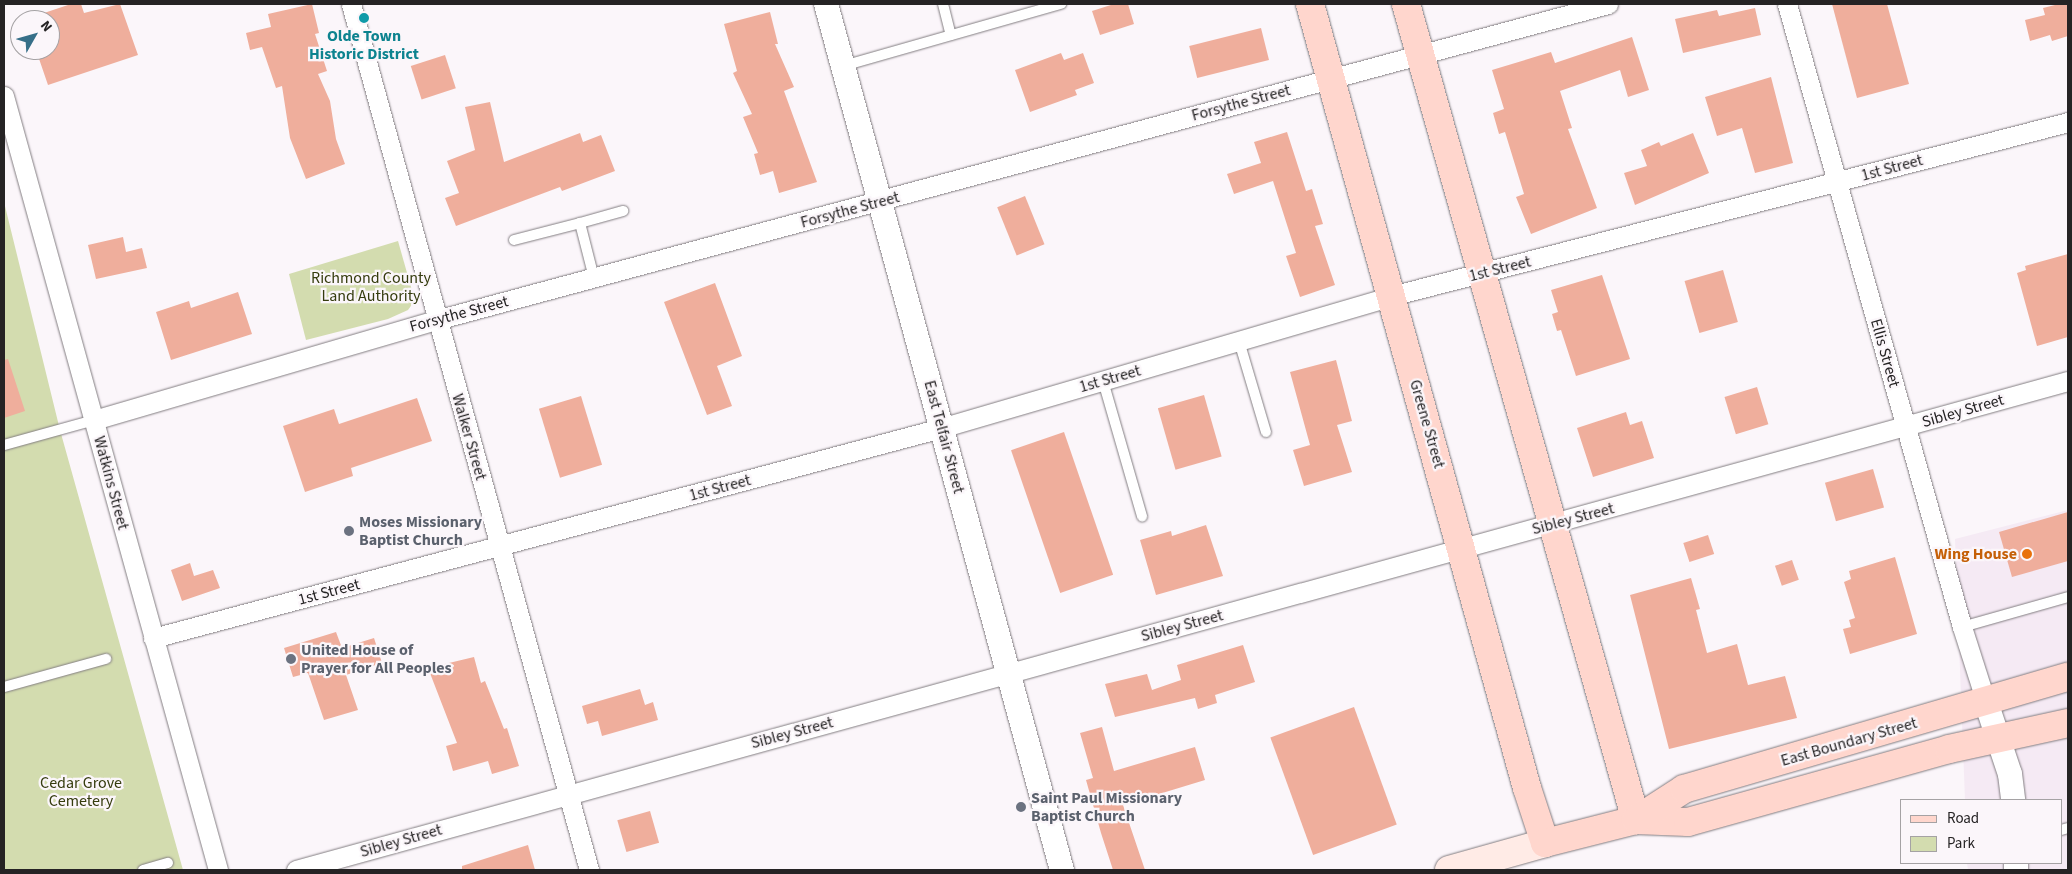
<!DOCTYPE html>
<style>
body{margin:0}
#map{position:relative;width:2072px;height:874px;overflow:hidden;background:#fbf6fa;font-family:"Source Sans 3",sans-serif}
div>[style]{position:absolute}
.built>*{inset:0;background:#f5eaf4}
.green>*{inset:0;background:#d3dcaf}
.building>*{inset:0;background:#efae9c;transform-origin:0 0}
.roads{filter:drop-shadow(0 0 1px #827d81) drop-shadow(0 0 1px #827d81)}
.service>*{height:10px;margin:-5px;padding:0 5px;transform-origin:5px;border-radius:5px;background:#fff}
.minor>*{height:19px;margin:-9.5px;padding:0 9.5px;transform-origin:9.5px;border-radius:9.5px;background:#fff}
.tertiary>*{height:24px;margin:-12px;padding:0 12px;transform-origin:12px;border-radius:12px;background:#fff}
.secondary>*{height:28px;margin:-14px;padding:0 14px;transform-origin:14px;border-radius:14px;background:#ffebe6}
.primary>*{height:28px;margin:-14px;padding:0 14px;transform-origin:14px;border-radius:14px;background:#ffd6cd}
.dots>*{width:14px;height:14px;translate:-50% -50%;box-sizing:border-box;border:2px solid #fbf6fa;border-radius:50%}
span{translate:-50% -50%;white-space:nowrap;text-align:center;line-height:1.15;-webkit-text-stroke:4.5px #fbf6fa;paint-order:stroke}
.culture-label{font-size:16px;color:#0d838f;font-weight:700}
.street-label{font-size:16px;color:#252324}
.park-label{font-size:16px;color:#353c0e}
.worship-label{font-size:16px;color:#5b616d;font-weight:700}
.left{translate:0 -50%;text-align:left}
.food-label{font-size:16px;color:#c56008;font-weight:700}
.right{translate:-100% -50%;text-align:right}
.frame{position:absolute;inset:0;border:5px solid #252324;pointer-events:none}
.legend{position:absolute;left:1900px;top:799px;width:162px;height:65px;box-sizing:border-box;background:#fbf6fa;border:1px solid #a5a2a4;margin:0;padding:6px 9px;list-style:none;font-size:15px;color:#252324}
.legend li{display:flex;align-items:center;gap:10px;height:25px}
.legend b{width:25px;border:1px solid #a5a2a4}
.north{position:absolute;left:10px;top:10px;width:50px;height:50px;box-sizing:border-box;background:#fbf6fa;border:1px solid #a5a2a4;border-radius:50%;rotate:52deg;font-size:14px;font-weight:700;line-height:20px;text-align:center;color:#252324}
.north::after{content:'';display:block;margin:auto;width:18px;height:22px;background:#366f88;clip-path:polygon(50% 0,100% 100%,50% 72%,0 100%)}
</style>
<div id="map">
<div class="built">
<i style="clip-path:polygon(2068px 510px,2068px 870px,1968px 870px,1967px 863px,2061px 863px,2061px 800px,1965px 800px,1955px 539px)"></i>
</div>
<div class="green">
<i style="clip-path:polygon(4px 202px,60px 430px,183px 870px,4px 870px)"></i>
<i style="clip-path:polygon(398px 241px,413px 294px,413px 303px,408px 310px,388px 319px,306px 340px,289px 274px)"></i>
</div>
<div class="building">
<i style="clip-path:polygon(71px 4px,81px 4px,84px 13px,120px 4px,138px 55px,48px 85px,36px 50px,50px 50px,50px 20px,26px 19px)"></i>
<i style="clip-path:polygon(312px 4px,319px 33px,315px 34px,327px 71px,318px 74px,330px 101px,336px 139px,345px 164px,306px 179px,290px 138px,282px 86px,276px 88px,262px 47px,250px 50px,246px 33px,271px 27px,268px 14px)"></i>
<i style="clip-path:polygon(1114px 4px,1128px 4px,1134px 24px,1100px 35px,1092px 11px)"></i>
<i style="clip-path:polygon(1832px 4px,1887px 4px,1909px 84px,1857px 98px)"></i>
<i style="clip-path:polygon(2059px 4px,2068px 4px,2068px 36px,2052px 41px,2050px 35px,2030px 41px,2025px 20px,2045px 15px,2043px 8px)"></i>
<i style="clip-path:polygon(1755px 8px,1761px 35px,1683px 53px,1675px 19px,1717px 10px,1719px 16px)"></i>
<i style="clip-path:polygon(770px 12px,778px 44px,775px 44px,794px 87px,784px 91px,817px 182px,779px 193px,773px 171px,760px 175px,754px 154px,758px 153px,743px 117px,752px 114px,733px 73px,737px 71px,724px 24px)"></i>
<i style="left:1261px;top:28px;width:33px;height:74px;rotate:76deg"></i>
<i style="clip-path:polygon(1632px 37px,1649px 90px,1628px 97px,1620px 70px,1560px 91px,1572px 128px,1568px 129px,1597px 208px,1531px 234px,1516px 197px,1524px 194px,1505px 132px,1499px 134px,1493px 113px,1504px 109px,1492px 70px,1551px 52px,1555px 63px)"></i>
<i style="clip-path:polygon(1061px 53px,1064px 60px,1083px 53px,1094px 83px,1075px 90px,1077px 95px,1030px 112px,1015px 70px)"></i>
<i style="left:445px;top:55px;width:35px;height:36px;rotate:72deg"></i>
<i style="clip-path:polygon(1771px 77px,1793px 163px,1755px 173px,1742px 128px,1717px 136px,1705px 97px)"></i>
<i style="clip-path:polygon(490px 102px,504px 162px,580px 133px,583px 142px,601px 135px,615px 171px,562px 191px,560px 187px,456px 226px,445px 198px,459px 193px,447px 161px,475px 150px,465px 107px)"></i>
<i style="clip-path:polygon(1287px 132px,1306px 191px,1312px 189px,1323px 224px,1315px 226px,1335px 285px,1300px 297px,1286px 256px,1296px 253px,1273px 181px,1234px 194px,1227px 174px,1261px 163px,1254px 142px)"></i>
<i style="clip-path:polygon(1693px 133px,1709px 173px,1635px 205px,1624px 173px,1647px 166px,1641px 150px,1659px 142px,1661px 146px)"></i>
<i style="left:1025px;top:196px;width:52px;height:30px;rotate:68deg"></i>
<i style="clip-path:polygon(123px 237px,126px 252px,142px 248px,147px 268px,96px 279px,88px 245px)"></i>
<i style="clip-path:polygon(2068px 254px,2068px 337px,2037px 346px,2017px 273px,2026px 270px,2025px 266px)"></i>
<i style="left:1723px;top:270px;width:54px;height:40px;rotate:74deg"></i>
<i style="clip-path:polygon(1602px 275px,1630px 359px,1576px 376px,1561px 330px,1557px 331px,1552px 314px,1558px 312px,1551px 290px)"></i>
<i style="clip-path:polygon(715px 283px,742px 356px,717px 366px,732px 406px,707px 415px,664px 302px)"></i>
<i style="clip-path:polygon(238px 292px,252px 334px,171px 360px,156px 312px,189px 301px,191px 308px)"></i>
<i style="clip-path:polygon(8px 359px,25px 411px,4px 418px,4px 360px)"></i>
<i style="clip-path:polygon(1336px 360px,1352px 421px,1337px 425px,1352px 472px,1304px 486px,1293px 450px,1310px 445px,1290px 372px)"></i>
<i style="left:1757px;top:387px;width:39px;height:34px;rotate:73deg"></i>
<i style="left:1204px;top:395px;width:64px;height:48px;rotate:74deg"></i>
<i style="left:581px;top:396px;width:72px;height:44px;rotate:73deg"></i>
<i style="clip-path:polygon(417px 398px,432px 441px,351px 468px,353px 476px,305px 492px,283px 426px,334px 409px,339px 424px)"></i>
<i style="clip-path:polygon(1626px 412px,1630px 425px,1642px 421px,1654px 458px,1593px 477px,1577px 428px)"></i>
<i style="left:1064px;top:432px;width:151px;height:56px;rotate:71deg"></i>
<i style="left:1873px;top:469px;width:40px;height:50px;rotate:74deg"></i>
<i style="clip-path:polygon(2068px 512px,2068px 561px,2012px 577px,1999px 532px)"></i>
<i style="clip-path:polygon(1206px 525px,1223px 576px,1156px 595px,1140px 540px,1171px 531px,1172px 536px)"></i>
<i style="left:1708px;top:535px;width:20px;height:26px;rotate:72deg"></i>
<i style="clip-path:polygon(1895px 557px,1917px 634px,1850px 654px,1843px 629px,1851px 627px,1849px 620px,1855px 618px,1844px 582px,1851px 579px,1849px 571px)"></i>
<i style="left:1792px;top:560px;width:21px;height:18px;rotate:71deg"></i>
<i style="clip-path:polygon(190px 563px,194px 576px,213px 570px,220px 588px,182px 601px,171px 570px)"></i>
<i style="clip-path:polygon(1691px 578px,1700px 609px,1696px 610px,1707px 653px,1737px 644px,1748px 685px,1785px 676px,1797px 718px,1669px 749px,1630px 595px)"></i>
<i style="clip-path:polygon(336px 632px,342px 648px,374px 638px,382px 663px,346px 675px,358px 710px,324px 720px,308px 673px,293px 677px,284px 648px)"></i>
<i style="clip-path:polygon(1243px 645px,1255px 682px,1215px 695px,1217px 703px,1198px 709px,1195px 698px,1115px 717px,1105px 684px,1147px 674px,1152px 690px,1181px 680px,1177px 665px)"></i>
<i style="clip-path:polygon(474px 657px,481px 683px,485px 681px,504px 729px,507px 728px,519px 766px,492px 774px,488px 761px,453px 771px,446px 746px,457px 743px,428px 668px)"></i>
<i style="clip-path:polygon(640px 689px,645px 705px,653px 702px,658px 720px,602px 736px,598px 721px,587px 724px,582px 706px)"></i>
<i style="left:1354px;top:707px;width:125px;height:89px;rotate:70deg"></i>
<i style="clip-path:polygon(1102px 727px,1114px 771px,1195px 747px,1205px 780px,1123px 805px,1145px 870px,1113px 870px,1101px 833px,1086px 780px,1093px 778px,1080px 733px)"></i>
<i style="left:650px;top:811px;width:33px;height:34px;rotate:74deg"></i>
<i style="clip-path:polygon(528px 845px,535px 870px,462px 870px,462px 866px)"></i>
</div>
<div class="roads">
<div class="service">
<i style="left:943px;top:4px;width:32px;rotate:76deg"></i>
<i style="left:843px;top:66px;width:227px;rotate:-15.9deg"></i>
<i style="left:514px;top:240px;width:68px;rotate:-14.4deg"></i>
<i style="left:594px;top:278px;width:57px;rotate:-104.3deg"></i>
<i style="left:580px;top:223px;width:45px;rotate:-15.6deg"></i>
<i style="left:1239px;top:341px;width:95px;rotate:73.5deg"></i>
<i style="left:1103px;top:381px;width:141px;rotate:73.9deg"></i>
<i style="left:4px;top:445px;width:93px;rotate:-15.5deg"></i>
<i style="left:1962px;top:627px;width:110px;rotate:-15.8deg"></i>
<i style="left:4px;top:687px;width:106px;rotate:-15.4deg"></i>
<i style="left:2061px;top:830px;width:7px;rotate:-16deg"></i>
<i style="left:143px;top:870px;width:26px;rotate:-16deg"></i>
</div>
<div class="minor">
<i style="left:351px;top:4px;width:898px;rotate:74.63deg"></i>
<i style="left:1787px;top:4px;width:647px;rotate:74.31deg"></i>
<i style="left:1962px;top:627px;width:79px;rotate:72.3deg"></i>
<i style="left:4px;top:96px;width:803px;rotate:74.54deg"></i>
<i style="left:94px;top:420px;width:356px;rotate:-16.3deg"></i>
<i style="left:436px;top:320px;width:1214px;rotate:-15.09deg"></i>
<i style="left:153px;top:638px;width:816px;rotate:-14.92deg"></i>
<i style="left:941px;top:428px;width:469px;rotate:-16.3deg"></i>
<i style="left:1391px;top:296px;width:699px;rotate:-14.41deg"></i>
<i style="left:296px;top:870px;width:1838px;rotate:-15.43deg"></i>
</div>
<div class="tertiary">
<i style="left:826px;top:4px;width:898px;rotate:74.76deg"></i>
<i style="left:1986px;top:702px;width:76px;rotate:71.6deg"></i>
<i style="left:2010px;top:774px;width:26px;rotate:83deg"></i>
<i style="left:2016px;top:863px;width:7px;rotate:90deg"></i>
</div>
<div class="secondary">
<i style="left:1449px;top:870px;width:100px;rotate:-15.7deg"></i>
</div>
<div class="primary">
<i style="left:1310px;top:4px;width:813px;rotate:74.53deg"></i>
<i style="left:1527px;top:788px;width:58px;rotate:71.9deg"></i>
<i style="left:1545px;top:843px;width:94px;rotate:-14.2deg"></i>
<i style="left:1636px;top:820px;width:52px;rotate:2.2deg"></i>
<i style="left:1688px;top:822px;width:271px;rotate:-15.6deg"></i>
<i style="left:1949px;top:749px;width:122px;rotate:-12.3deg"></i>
<i style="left:1406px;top:4px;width:848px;rotate:74.26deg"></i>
<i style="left:1636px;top:820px;width:57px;rotate:-32.9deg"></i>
<i style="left:1684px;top:789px;width:400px;rotate:-16.3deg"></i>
</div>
</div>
<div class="dots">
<i style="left:364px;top:18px;background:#0f9aa8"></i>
<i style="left:349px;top:531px;background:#6b7280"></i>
<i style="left:2027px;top:554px;background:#e8710a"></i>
<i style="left:291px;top:659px;background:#6b7280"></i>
<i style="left:1021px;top:807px;background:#6b7280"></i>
</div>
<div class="culture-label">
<span style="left:364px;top:45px">Olde Town<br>Historic District</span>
</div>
<div class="street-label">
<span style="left:1241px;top:103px;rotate:-15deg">Forsythe Street</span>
<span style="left:1892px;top:168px;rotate:-15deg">1st Street</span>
<span style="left:850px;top:210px;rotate:-15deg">Forsythe Street</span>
<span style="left:1500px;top:269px;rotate:-14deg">1st Street</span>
<span style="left:459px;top:314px;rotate:-15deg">Forsythe Street</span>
<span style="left:1885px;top:353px;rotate:74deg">Ellis Street</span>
<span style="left:1110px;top:379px;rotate:-16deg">1st Street</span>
<span style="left:1963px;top:411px;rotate:-16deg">Sibley Street</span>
<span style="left:1427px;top:424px;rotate:74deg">Greene Street</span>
<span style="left:469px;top:437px;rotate:74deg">Walker Street</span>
<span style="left:944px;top:437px;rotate:75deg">East Telfair Street</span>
<span style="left:111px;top:483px;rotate:75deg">Watkins Street</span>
<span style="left:720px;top:488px;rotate:-15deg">1st Street</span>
<span style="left:1573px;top:519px;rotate:-15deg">Sibley Street</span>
<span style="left:329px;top:592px;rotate:-15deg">1st Street</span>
<span style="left:1182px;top:626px;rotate:-15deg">Sibley Street</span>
<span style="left:792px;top:733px;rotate:-15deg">Sibley Street</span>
<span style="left:1849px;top:742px;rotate:-16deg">East Boundary Street</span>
<span style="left:401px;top:841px;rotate:-16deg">Sibley Street</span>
</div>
<div class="park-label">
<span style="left:371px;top:287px">Richmond County<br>Land Authority</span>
<span style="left:81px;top:792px">Cedar Grove<br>Cemetery</span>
</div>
<div class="worship-label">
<span class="left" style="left:359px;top:531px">Moses Missionary<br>Baptist Church</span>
<span class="left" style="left:301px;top:659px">United House of<br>Prayer for All Peoples</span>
<span class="left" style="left:1031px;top:807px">Saint Paul Missionary<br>Baptist Church</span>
</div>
<div class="food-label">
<span class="right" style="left:2017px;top:554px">Wing House</span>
</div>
<div class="frame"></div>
<ul class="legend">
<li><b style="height:6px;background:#ffd6cd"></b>Road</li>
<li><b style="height:14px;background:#d3dcaf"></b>Park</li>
</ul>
<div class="north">N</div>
</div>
